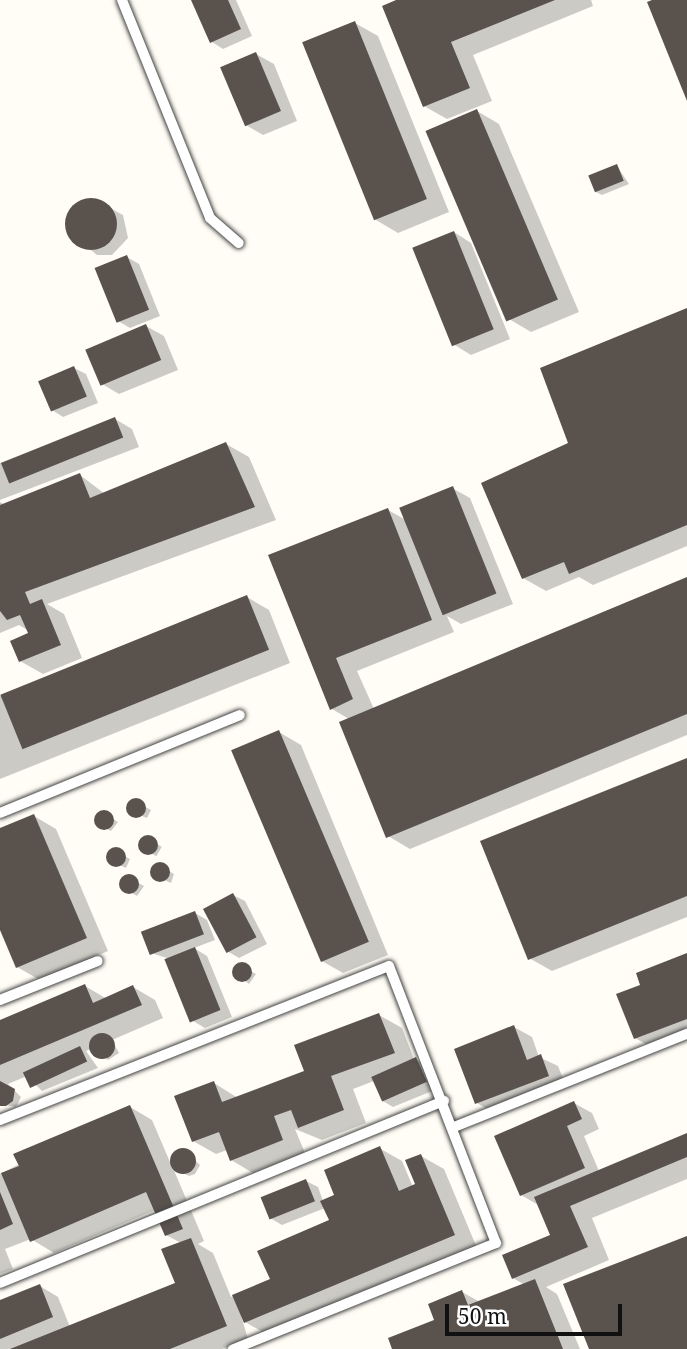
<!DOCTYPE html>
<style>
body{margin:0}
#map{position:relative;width:687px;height:1349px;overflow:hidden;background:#fffdf5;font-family:"Noto Serif",serif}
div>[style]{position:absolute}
.shadow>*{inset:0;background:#0003;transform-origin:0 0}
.building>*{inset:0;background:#5a524d;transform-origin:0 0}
.round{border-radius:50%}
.roads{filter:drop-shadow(0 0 2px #444) drop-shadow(0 0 2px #444)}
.lane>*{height:10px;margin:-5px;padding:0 5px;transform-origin:5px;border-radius:5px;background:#fff}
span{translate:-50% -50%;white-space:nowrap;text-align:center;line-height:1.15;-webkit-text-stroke:7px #fff;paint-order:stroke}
.scale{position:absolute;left:445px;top:1304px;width:177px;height:32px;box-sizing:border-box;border:4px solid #111;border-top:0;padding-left:9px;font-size:21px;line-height:24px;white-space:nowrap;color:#111;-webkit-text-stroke:5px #fff;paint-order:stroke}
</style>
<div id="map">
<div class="shadow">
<i style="clip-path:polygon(193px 0,236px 0,252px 36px,223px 49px,212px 42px)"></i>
<i style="clip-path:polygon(400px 0,591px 0,593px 6px,473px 55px,492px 101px,447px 119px,424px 106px)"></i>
<i style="clip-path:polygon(355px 23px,378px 36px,449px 212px,398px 233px,376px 220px)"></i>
<i style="clip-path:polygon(256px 54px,274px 64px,297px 121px,263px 135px,246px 125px)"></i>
<i style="clip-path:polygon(477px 111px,499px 124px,579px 312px,531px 332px,509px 319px)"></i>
<i style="clip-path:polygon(617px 166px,629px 184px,602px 195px,596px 192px)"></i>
<i style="clip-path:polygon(96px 200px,123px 215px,128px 238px,112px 255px,97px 255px,68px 231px,68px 215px,79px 202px)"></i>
<i style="clip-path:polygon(454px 232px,471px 243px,510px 339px,471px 355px,453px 344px)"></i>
<i style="clip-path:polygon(127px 257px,139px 264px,160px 316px,130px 328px,118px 321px)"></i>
<i style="clip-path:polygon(687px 310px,687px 546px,593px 585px,579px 577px,546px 591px,523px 578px,571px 444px)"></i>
<i style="clip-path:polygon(146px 326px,164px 336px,178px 370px,119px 394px,102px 384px)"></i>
<i style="clip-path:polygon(74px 368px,86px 374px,98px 403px,63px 417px,52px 410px)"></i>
<i style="clip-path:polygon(115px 419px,132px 429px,139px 447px,0 500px,0 463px)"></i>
<i style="clip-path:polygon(226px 444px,249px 457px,276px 520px,47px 604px,64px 614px,82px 658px,43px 674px,20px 661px,29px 631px,19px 625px,0 633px,0 502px,5px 505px,80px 475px,105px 494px)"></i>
<i style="clip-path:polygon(452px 488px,470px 498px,513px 604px,461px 624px,447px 616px,454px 632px,357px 671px,374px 709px,687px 579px,687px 735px,410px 849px,388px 836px,349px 719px,332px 709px,271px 556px,388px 510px,406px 520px)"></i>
<i style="clip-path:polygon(247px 597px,269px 610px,290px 663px,0 779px,0 696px)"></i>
<i style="clip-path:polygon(279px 732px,301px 745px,388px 955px,343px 973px,320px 960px)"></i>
<i style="clip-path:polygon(687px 760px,687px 917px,552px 971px,529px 958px)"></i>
<i style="clip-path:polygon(134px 801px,151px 810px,147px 818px,129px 811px)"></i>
<i style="clip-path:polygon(102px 812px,118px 822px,111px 831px,97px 823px)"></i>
<i style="clip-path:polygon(34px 816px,56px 829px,108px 951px,40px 980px,17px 967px,0 926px,0 830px)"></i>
<i style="left:146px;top:838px;width:18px;height:11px;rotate:29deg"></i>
<i style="clip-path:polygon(113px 850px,130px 859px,126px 868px,108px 860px)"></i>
<i style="clip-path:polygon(158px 865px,174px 874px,171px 883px,153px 875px)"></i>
<i style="clip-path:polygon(127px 877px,144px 886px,137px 896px,122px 887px)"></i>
<i style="clip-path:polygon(233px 895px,245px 901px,267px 944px,239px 958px,227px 951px)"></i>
<i style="clip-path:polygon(195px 913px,207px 920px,215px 940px,194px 948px,207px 956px,232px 1017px,205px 1028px,193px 1021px,167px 958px,151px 953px)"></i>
<i style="clip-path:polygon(687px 955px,687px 1035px,653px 1048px,635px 1038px,643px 986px)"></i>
<i style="clip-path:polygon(239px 965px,256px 974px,249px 984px,234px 972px)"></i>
<i style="clip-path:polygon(85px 986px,107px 999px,133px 987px,155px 1000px,163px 1018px,112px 1040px,119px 1053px,108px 1060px,92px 1048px,86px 1051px,98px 1068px,42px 1091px,27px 1076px,8px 1084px,21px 1097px,16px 1107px,0 1104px,0 1022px)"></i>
<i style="clip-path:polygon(379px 1015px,402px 1028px,414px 1059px,428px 1065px,437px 1089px,393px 1107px,381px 1100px,374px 1081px,353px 1089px,366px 1123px,322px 1140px,295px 1129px,305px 1153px,253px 1173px,231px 1160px,227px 1150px,216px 1154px,193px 1141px,214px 1083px,238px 1098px,306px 1072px)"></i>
<i style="clip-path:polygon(514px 1027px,532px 1037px,539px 1057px,558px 1066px,566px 1086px,494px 1113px,477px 1103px)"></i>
<i style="clip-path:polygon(574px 1103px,592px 1113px,599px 1129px,584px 1136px,599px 1171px,687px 1135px,687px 1179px,592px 1218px,609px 1260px,546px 1287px,557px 1294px,580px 1349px,394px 1349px,436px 1321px,462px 1292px,480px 1302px,525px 1285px,513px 1278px,553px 1236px,540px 1206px,521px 1195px)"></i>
<i style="clip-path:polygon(130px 1107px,152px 1120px,170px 1162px,184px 1150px,200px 1165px,195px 1174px,189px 1176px,173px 1168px,204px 1241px,198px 1244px,213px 1253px,231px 1297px,272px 1280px,331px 1221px,325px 1208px,282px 1225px,270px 1218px,306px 1181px,318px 1187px,323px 1201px,337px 1196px,379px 1148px,402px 1161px,413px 1187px,417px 1185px,421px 1156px,444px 1169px,477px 1248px,268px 1335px,245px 1322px,236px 1299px,248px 1339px,222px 1349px,0 1349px,0 1302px,40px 1286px,58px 1297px,70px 1327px,177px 1283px,181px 1243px,166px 1235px,155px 1210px,54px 1253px,31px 1239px,5px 1249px,13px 1269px,0 1274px,0 1174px)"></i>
</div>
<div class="building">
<i style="clip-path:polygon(191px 0,228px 0,241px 29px,210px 43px)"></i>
<i style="clip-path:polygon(396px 0,555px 0,451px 42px,470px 88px,423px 107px,382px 6px)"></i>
<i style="clip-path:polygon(652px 0,687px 0,687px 101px,647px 2px)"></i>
<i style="left:355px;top:21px;width:192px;height:57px;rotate:68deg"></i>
<i style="left:256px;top:52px;width:64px;height:39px;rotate:67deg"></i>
<i style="left:477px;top:109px;width:207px;height:56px;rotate:67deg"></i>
<i style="left:617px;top:164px;width:18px;height:31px;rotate:68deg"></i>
<i class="round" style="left:65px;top:198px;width:52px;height:52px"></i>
<i style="left:454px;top:231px;width:106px;height:45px;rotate:68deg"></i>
<i style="left:127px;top:255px;width:59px;height:35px;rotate:68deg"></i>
<i style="clip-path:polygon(687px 308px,687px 525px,569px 574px,564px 562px,522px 579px,481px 483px,568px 443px,540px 368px)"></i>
<i style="left:146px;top:324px;width:39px;height:66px;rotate:67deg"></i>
<i style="left:74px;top:366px;width:33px;height:39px;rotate:67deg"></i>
<i style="left:115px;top:417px;width:22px;height:123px;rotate:68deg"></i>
<i style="clip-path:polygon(226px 442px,255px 507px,25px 592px,30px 604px,42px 599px,61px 645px,19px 662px,10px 641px,28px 633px,20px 615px,7px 620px,0 611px,0 505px,80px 473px,90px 498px)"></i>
<i style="left:453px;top:486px;width:116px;height:58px;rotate:68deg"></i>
<i style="clip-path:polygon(388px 508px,432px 620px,336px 658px,353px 699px,330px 710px,268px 555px)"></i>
<i style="clip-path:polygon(687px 577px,687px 714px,386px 838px,339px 722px)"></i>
<i style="left:247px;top:595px;width:59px;height:266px;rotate:68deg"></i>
<i style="left:279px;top:730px;width:230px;height:52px;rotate:67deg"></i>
<i style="clip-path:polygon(687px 758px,687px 896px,528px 960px,480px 841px)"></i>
<i class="round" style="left:126px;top:798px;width:20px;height:20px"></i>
<i class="round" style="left:94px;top:810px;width:20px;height:20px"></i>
<i style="clip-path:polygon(34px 814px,87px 938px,16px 968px,0 930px,0 828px)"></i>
<i class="round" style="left:138px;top:835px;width:20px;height:20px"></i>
<i class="round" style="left:106px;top:847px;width:20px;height:20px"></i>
<i class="round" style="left:150px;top:862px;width:20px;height:20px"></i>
<i class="round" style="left:119px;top:874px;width:20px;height:20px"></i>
<i style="left:233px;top:893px;width:50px;height:34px;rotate:62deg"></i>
<i style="left:195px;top:911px;width:25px;height:58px;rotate:69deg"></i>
<i style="left:195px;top:947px;width:68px;height:33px;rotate:68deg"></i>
<i style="clip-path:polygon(687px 953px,687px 1019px,634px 1039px,616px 994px,640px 985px,636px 973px)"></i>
<i class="round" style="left:232px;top:962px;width:20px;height:20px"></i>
<i style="clip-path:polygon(85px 984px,93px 1003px,133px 985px,142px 1005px,0 1065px,0 1020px)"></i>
<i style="clip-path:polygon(379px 1013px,395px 1053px,331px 1076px,344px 1110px,298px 1128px,291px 1110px,274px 1116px,283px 1140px,230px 1161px,219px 1132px,192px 1142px,174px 1096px,214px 1081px,222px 1102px,304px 1071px,294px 1045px)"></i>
<i style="clip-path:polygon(514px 1025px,527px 1060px,541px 1054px,549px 1076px,475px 1104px,454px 1049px)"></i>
<i class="round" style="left:89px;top:1033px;width:26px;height:26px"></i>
<i style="left:80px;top:1046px;width:17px;height:63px;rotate:65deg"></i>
<i style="left:416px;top:1057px;width:27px;height:49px;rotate:66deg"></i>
<i style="clip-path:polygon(0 1081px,15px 1089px,13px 1101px,6px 1106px,0 1106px)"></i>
<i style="clip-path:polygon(574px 1101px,582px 1119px,567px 1126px,585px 1168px,520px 1196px,494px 1136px)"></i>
<i style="clip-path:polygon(130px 1105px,183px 1229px,165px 1236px,146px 1192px,30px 1242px,1px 1173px,19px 1166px,13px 1154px)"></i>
<i style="clip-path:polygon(687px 1133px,687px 1157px,570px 1206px,588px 1247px,512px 1279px,502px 1255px,550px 1235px,534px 1197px)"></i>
<i style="clip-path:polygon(380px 1146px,399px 1191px,415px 1184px,405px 1160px,421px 1154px,455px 1235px,244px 1323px,232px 1295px,270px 1279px,257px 1251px,329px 1220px,320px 1201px,334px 1195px,324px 1170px)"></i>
<i class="round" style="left:170px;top:1148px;width:26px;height:26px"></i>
<i style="left:306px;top:1179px;width:24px;height:49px;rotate:68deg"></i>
<i style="clip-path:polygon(0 1192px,13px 1224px,0 1230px)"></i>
<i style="clip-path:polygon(687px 1236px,687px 1349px,589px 1349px,563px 1284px)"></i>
<i style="clip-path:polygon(191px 1238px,227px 1326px,170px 1349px,10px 1349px,175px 1283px,161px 1249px)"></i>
<i style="clip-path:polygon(535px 1279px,563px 1349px,392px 1349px,388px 1338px,434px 1320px,428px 1304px,462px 1290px,468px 1305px)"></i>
<i style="clip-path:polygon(40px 1284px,53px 1317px,0 1339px,0 1300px)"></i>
</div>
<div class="roads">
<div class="lane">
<i style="left:122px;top:0;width:235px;rotate:68deg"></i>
<i style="left:210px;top:218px;width:38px;rotate:41deg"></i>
<i style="left:0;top:813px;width:259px;rotate:-22.2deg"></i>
<i style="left:0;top:1000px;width:105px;rotate:-21.7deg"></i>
<i style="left:0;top:1120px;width:418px;rotate:-21.6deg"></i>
<i style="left:389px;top:966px;width:297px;rotate:68.9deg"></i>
<i style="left:496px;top:1243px;width:284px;rotate:158deg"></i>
<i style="left:454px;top:1127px;width:251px;rotate:-21.8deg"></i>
<i style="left:0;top:1283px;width:480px;rotate:-22.3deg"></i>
</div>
</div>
<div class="scale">50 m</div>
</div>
